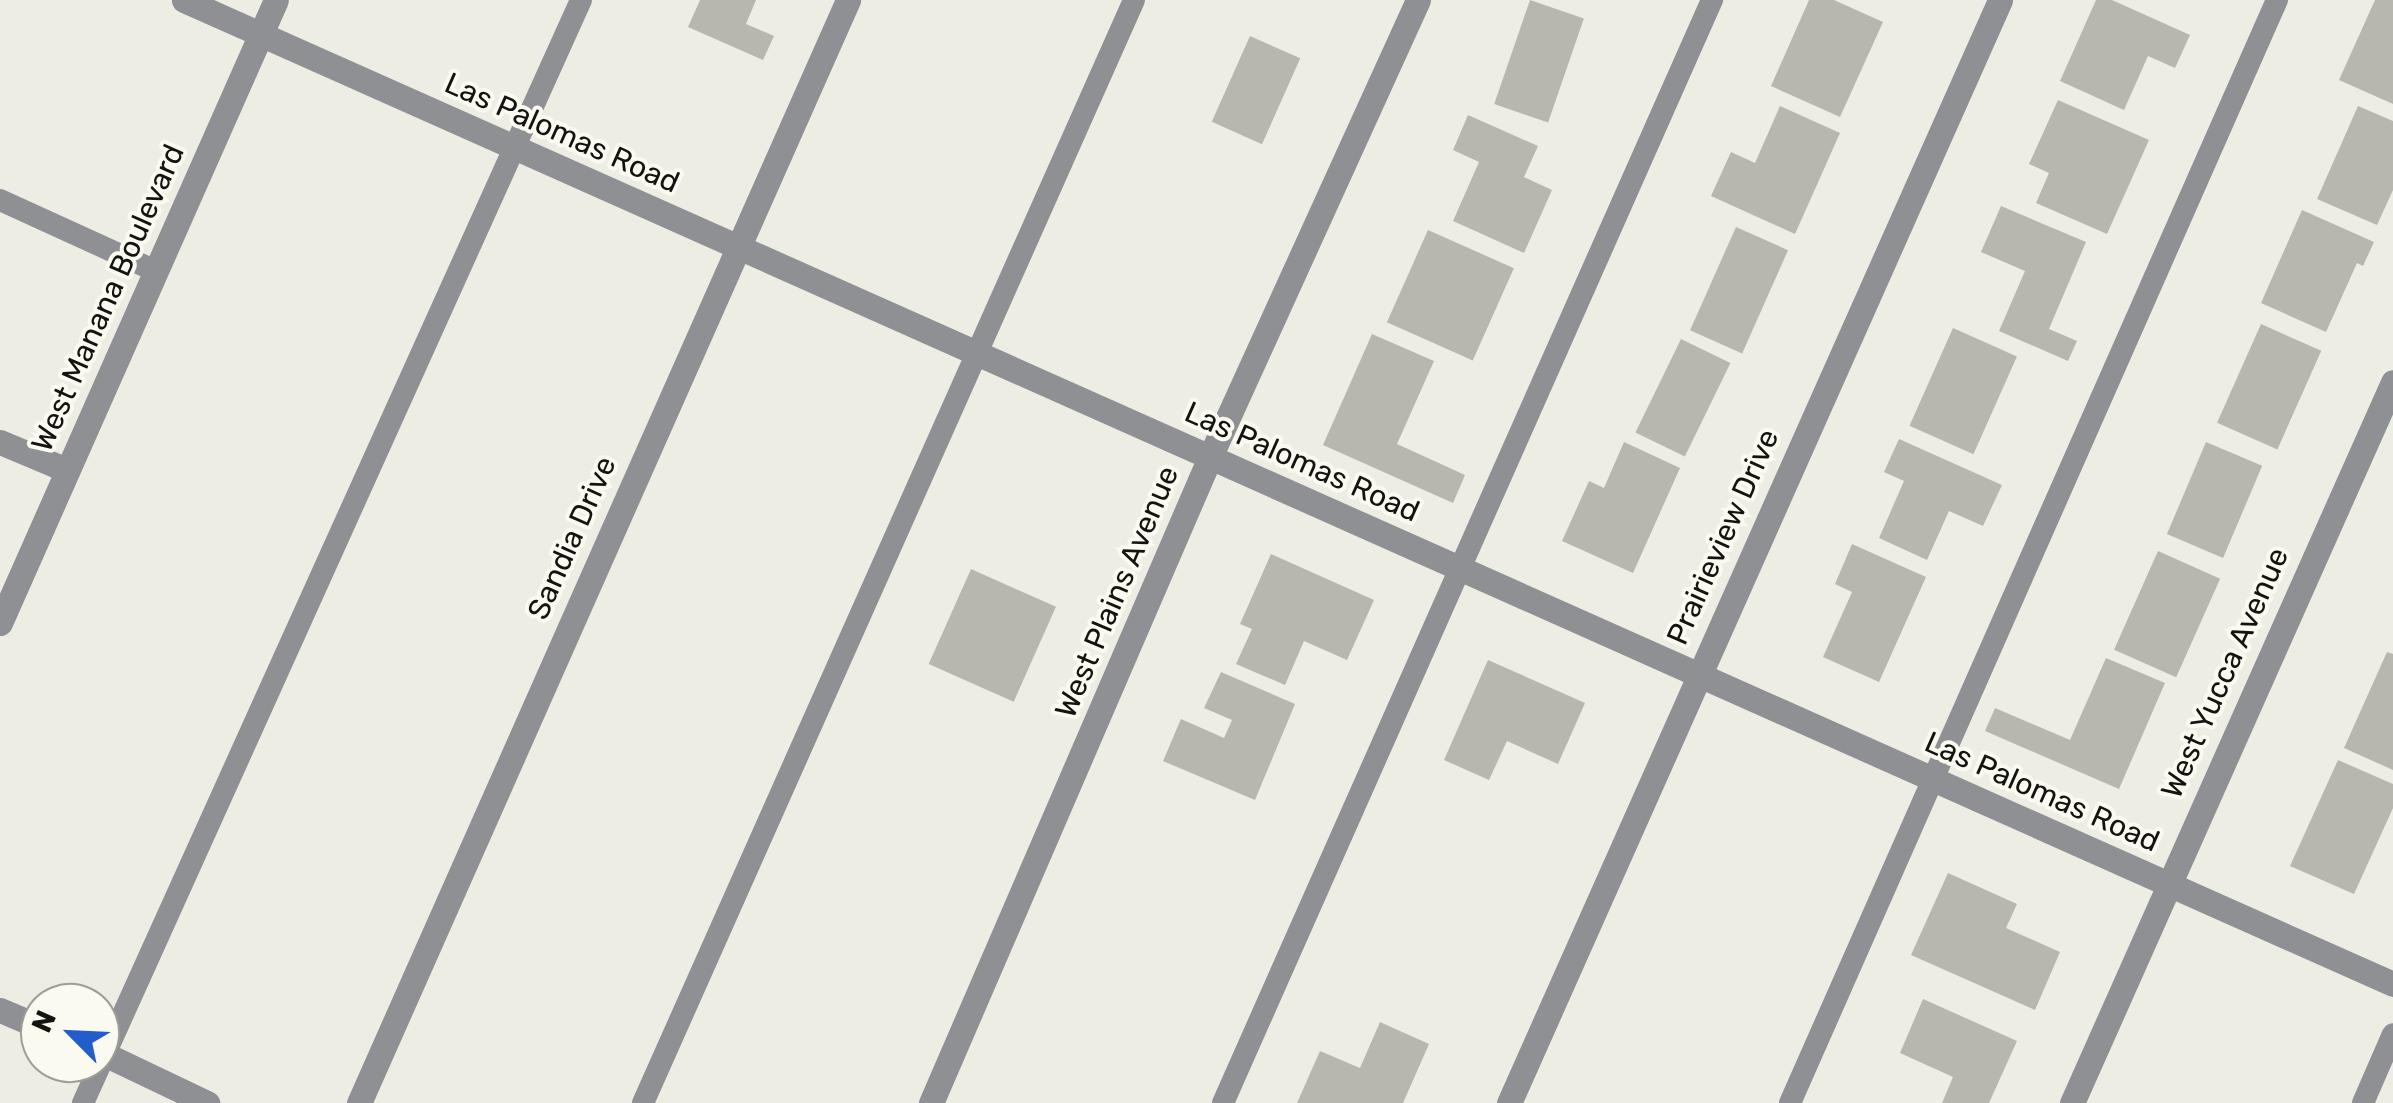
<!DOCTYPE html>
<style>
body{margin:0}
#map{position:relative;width:2393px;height:1103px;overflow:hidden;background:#edede3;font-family:Rubik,sans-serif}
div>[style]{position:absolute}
.building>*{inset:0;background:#b8b7af;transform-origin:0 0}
.service>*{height:22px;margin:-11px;padding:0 11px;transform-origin:11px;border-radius:11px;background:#8e9094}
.minor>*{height:25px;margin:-12.5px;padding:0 12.5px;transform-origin:12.5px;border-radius:12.5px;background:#8e9094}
.tertiary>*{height:25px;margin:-12.5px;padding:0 12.5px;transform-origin:12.5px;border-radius:12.5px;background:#8e9094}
span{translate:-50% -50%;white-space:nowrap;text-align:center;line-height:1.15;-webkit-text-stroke:8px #fafaf1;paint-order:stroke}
.street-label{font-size:30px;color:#131310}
.north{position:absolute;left:20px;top:983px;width:100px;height:100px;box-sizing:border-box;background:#fafaf1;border:2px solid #9e9e97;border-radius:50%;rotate:294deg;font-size:28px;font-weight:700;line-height:40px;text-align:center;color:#131310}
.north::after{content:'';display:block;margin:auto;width:35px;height:45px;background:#215ecb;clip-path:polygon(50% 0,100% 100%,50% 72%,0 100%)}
</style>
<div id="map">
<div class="building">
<i style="clip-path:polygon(700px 0,756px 0,746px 24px,774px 36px,763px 60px,688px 27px)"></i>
<i style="left:1530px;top:0;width:57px;height:110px;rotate:19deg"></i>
<i style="clip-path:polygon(1809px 0,1834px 0,1883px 22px,1840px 117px,1771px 86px)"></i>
<i style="clip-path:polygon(2096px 0,2112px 0,2190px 35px,2175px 68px,2148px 56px,2124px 110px,2060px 81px)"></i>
<i style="clip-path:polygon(2375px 0,2393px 0,2393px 104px,2339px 80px)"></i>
<i style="left:1250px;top:36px;width:55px;height:94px;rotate:24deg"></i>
<i style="clip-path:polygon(2058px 100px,2149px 140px,2107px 234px,2036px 203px,2049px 173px,2029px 164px)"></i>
<i style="clip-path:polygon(1780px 106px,1840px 133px,1795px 234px,1711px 196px,1731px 152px,1755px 163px)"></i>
<i style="clip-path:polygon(2358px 106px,2393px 121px,2393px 190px,2377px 225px,2317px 199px)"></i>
<i style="clip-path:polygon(1468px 115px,1538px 146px,1524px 177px,1552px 190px,1524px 253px,1453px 221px,1479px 162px,1453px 150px)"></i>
<i style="clip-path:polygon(2001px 206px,2086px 242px,2049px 329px,2077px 341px,2068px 361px,1999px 331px,2025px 271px,1981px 252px)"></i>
<i style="clip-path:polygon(2302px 210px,2374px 242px,2363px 266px,2357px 263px,2326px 332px,2261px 303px)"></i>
<i style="left:1736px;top:227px;width:57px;height:113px;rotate:24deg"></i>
<i style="left:1428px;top:230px;width:94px;height:101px;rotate:24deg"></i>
<i style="left:2261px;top:324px;width:66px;height:108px;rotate:24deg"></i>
<i style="left:1953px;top:328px;width:70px;height:107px;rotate:24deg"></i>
<i style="clip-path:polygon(1372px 334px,1434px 361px,1397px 444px,1465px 475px,1453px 503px,1323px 445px)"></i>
<i style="left:1681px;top:339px;width:55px;height:104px;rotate:26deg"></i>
<i style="clip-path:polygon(1899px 439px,2002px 485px,1983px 526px,1949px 511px,1927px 560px,1879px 538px,1904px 481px,1884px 472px)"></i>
<i style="clip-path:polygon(1624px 442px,1680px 468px,1633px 573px,1562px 541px,1589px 481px,1604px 488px)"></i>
<i style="left:2206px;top:442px;width:61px;height:100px;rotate:23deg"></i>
<i style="clip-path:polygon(1852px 544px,1926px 577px,1879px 682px,1823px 657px,1852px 592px,1835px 584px)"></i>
<i style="left:2158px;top:551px;width:68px;height:108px;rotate:24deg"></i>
<i style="clip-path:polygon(1271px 554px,1374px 600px,1347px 660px,1304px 641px,1285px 685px,1236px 664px,1252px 629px,1240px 624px)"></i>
<i style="left:971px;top:569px;width:93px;height:104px;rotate:24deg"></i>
<i style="clip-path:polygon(2387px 652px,2393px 654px,2393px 770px,2344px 748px)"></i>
<i style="clip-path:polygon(2106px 658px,2165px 683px,2119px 789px,1985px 731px,1995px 708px,2070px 740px)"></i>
<i style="clip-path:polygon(1488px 660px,1585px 703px,1558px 764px,1507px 741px,1489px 780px,1444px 760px)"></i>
<i style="clip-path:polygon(1221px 672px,1295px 704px,1255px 800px,1163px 761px,1181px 719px,1224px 738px,1232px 720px,1204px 708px)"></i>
<i style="clip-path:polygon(2338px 760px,2393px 784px,2393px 808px,2354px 894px,2290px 866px)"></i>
<i style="clip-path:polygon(1948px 873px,2017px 904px,2006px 928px,2060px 952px,2035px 1010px,1911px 955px)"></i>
<i style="clip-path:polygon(1923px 999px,2017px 1041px,1989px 1103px,1942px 1103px,1953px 1077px,1900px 1053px)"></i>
<i style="clip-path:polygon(1380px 1022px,1429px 1044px,1403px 1103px,1297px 1103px,1320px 1051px,1360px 1068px)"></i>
</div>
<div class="service">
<i style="left:0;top:200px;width:171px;rotate:24.5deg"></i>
<i style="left:83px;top:1103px;width:1210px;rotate:-65.7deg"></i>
<i style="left:643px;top:1103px;width:1207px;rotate:-66deg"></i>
<i style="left:1223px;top:1103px;width:1207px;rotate:-66.09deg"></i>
<i style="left:1790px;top:1103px;width:1206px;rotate:-66.18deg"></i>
<i style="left:2363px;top:1103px;width:75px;rotate:-66.5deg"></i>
</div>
<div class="minor">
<i style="left:184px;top:0;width:2418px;rotate:24.01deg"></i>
<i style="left:0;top:442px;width:73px;rotate:22.7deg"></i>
<i style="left:0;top:1010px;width:43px;rotate:23deg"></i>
<i style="left:100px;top:1052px;width:119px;rotate:25.5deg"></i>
<i style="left:359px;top:1103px;width:1207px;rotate:-66.09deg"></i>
<i style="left:931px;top:1103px;width:704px;rotate:-66.64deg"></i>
<i style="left:1210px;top:457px;width:502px;rotate:-65.53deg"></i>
<i style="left:1509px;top:1103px;width:1207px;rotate:-66deg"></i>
<i style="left:2072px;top:1103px;width:789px;rotate:-66deg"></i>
</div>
<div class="tertiary">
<i style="left:0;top:623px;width:681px;rotate:-66.11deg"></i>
</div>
<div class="street-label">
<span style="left:562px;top:133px;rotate:24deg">Las Palomas Road</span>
<span style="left:108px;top:298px;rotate:-66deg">West Manana Boulevard</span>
<span style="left:1302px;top:462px;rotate:24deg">Las Palomas Road</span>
<span style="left:1723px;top:537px;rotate:-66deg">Prairieview Drive</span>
<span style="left:572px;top:538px;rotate:-66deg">Sandia Drive</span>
<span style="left:1117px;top:592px;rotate:-67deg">West Plains Avenue</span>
<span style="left:2225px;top:673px;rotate:-66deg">West Yucca Avenue</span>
<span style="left:2042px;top:792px;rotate:24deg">Las Palomas Road</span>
</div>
<div class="north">N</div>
</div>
